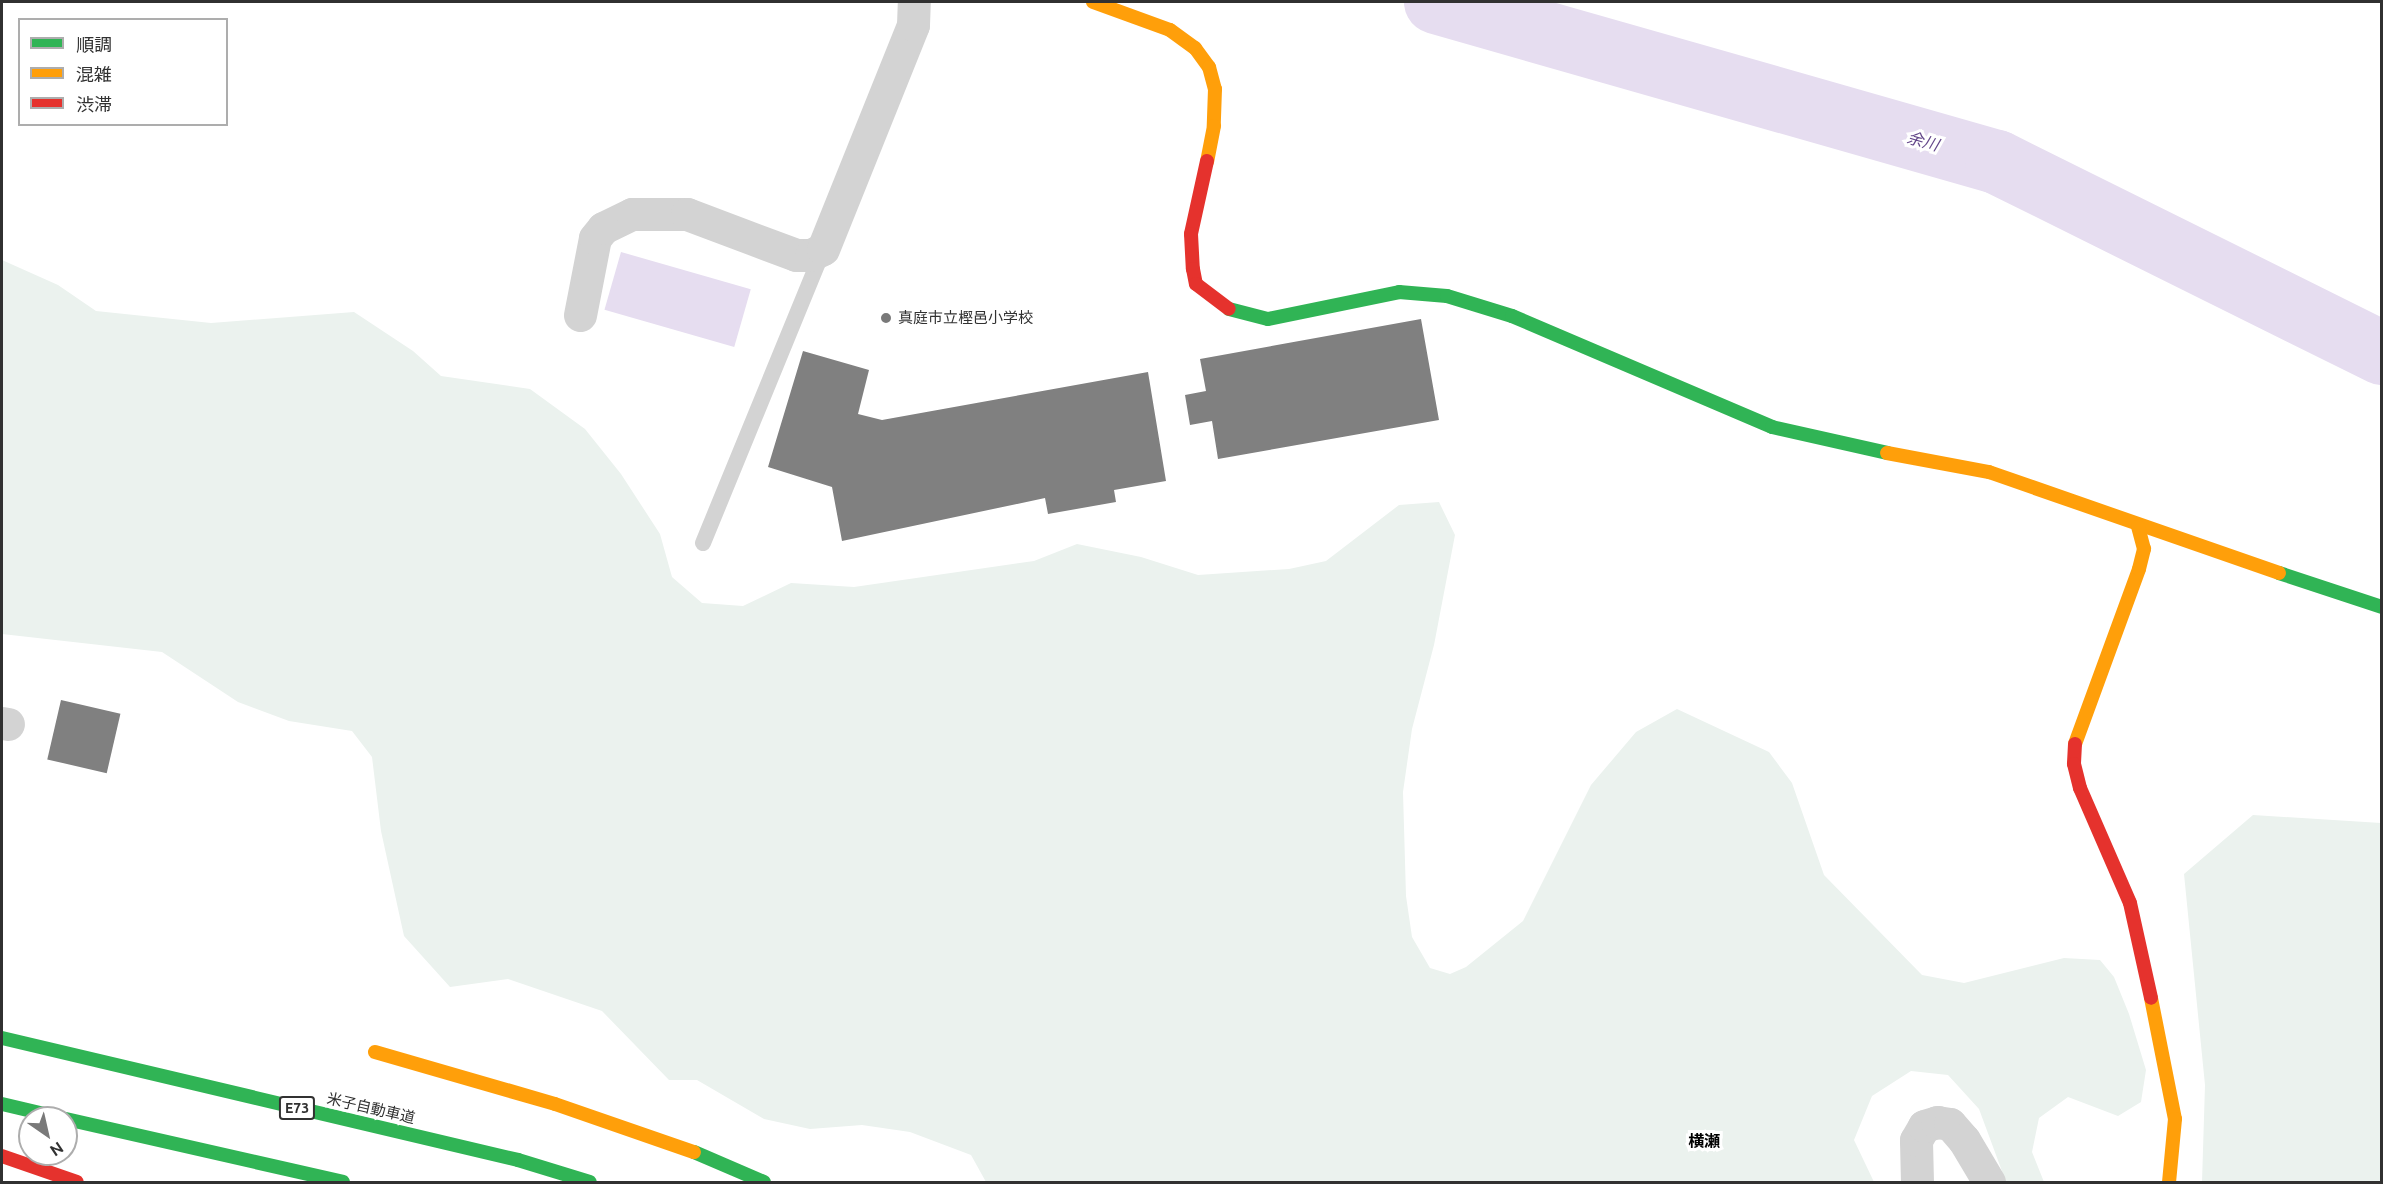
<!DOCTYPE html>
<meta charset="utf-8">
<style>
body{margin:0}
#map{position:relative;width:2383px;height:1184px;overflow:hidden;background:#fff;font-family:Ubuntu,"Noto Sans JP",sans-serif}
div>[style]{position:absolute}
.green>*{inset:0;background:#ebf2ee}
.water>*{inset:0;background:#e6ddf0;transform-origin:0 0}
.river>*{height:64px;margin:-32px;padding:0 32px;transform-origin:32px;border-radius:32px;background:#e6ddf0}
.building>*{inset:0;background:#808080;transform-origin:0 0}
.lane>*{height:16px;margin:-8px;padding:0 8px;transform-origin:8px;border-radius:8px;background:#d3d3d3}
.street>*{height:33px;margin:-16.5px;padding:0 16.5px;transform-origin:16.5px;border-radius:16.5px;background:#d3d3d3}
.fast>*{height:14px;margin:-7px;padding:0 7px;transform-origin:7px;border-radius:7px;background:#30b455}
.slow>*{height:14px;margin:-7px;padding:0 7px;transform-origin:7px;border-radius:7px;background:#ff9f0a}
.jam>*{height:14px;margin:-7px;padding:0 7px;transform-origin:7px;border-radius:7px;background:#e5322d}
.dots>*{width:16px;height:16px;translate:-50% -50%;box-sizing:border-box;border:3px solid #fff;border-radius:50%}
span{translate:-50% -50%;white-space:nowrap;text-align:center;line-height:1.15;-webkit-text-stroke:6px #fff;paint-order:stroke}
.shield-label span{padding:2px 4px;background:#fff;border:2px solid;border-radius:4px;-webkit-text-stroke-width:0}
.shield-label{font-size:14px;color:#313131;font-weight:700}
.poi-label{font-size:15px;color:#313131}
.left{translate:0 -50%;text-align:left}
.street-label{font-size:15px;color:#313131}
.water-label{font-size:16px;color:#64478a;font-style:italic}
.neighbourhood-label{font-size:16px;color:#000;font-weight:700}
.frame{position:absolute;inset:0;border:3px solid #313131;pointer-events:none}
.legend{position:absolute;left:18px;top:18px;width:210px;height:108px;box-sizing:border-box;background:#fff;border:2px solid #adadad;margin:0;padding:8px 10px;list-style:none;font-size:18px;color:#313131}
.legend li{display:flex;align-items:center;gap:12px;height:30px}
.legend b{width:30px;border:2px solid #adadad}
.north{position:absolute;left:18px;top:1106px;width:60px;height:60px;box-sizing:border-box;background:#fff;border:2px solid #adadad;border-radius:50%;rotate:146deg;font-size:16px;font-weight:700;line-height:24px;text-align:center;color:#313131}
.north::after{content:'';display:block;margin:auto;width:21px;height:27px;background:#797979;clip-path:polygon(50% 0,100% 100%,50% 72%,0 100%)}
</style>
<div id="map">
<div class="green">
<i style="clip-path:polygon(2px 260px,58px 285px,96px 311px,211px 323px,354px 312px,413px 351px,441px 376px,530px 389px,585px 429px,621px 474px,660px 534px,672px 577px,702px 603px,743px 606px,791px 583px,854px 587px,1034px 561px,1077px 544px,1141px 557px,1198px 575px,1289px 569px,1326px 561px,1399px 505px,1439px 502px,1455px 535px,1434px 645px,1412px 729px,1403px 792px,1406px 896px,1412px 937px,1430px 968px,1450px 974px,1466px 967px,1523px 921px,1591px 785px,1636px 732px,1677px 709px,1769px 752px,1792px 783px,1824px 875px,1922px 975px,1964px 983px,2064px 958px,2100px 960px,2114px 977px,2129px 1014px,2146px 1070px,2141px 1102px,2118px 1116px,2068px 1097px,2039px 1118px,2032px 1152px,2044px 1182px,2006px 1182px,1979px 1109px,1948px 1075px,1911px 1071px,1872px 1096px,1854px 1140px,1874px 1182px,986px 1182px,971px 1155px,910px 1132px,862px 1125px,810px 1129px,764px 1119px,697px 1080px,669px 1080px,602px 1011px,508px 979px,450px 987px,404px 936px,381px 831px,372px 757px,352px 731px,289px 721px,238px 702px,162px 652px,2px 634px)"></i>
<i style="clip-path:polygon(2253px 815px,2381px 823px,2381px 1182px,2202px 1182px,2205px 1085px,2184px 874px)"></i>
</div>
<div class="water">
<i style="left:621px;top:252px;width:135px;height:60px;rotate:16deg"></i>
</div>
<div class="river">
<i style="left:1436px;top:2px;width:583px;rotate:15.92deg"></i>
<i style="left:1997px;top:162px;width:430px;rotate:26.4deg"></i>
</div>
<div class="building">
<i style="clip-path:polygon(1421px 319px,1439px 420px,1218px 459px,1212px 421px,1190px 425px,1185px 395px,1206px 391px,1200px 359px)"></i>
<i style="clip-path:polygon(803px 351px,869px 370px,858px 414px,882px 420px,1148px 372px,1166px 481px,1114px 490px,1116px 502px,1048px 514px,1045px 498px,842px 541px,832px 487px,768px 467px)"></i>
<i style="left:61px;top:700px;width:61px;height:61px;rotate:13deg"></i>
</div>
<div class="lane">
<i style="left:703px;top:543px;width:317px;rotate:-67.7deg"></i>
</div>
<div class="street">
<i style="left:580px;top:315px;width:78px;rotate:-79deg"></i>
<i style="left:595px;top:238px;width:13px;rotate:-51deg"></i>
<i style="left:603px;top:228px;width:32px;rotate:-26deg"></i>
<i style="left:632px;top:214px;width:55px"></i>
<i style="left:687px;top:214px;width:116px;rotate:20.6deg"></i>
<i style="left:796px;top:255px;width:15px"></i>
<i style="left:811px;top:255px;width:13px;rotate:-27deg"></i>
<i style="left:823px;top:249px;width:241px;rotate:-68.1deg"></i>
<i style="left:913px;top:25px;width:23px;rotate:-88deg"></i>
<i style="left:2px;top:723px;width:6px;rotate:9deg"></i>
<i style="left:1917px;top:1182px;width:42px;rotate:-91.4deg"></i>
<i style="left:1916px;top:1140px;width:16px;rotate:-60deg"></i>
<i style="left:1924px;top:1126px;width:14px;rotate:-17deg"></i>
<i style="left:1937px;top:1122px;width:13px;rotate:9deg"></i>
<i style="left:1950px;top:1124px;width:21px;rotate:49deg"></i>
<i style="left:1964px;top:1140px;width:49px;rotate:59.2deg"></i>
</div>
<div class="fast">
<i style="left:1229px;top:309px;width:40px;rotate:14.4deg"></i>
<i style="left:1268px;top:319px;width:134px;rotate:-11.6deg"></i>
<i style="left:1399px;top:292px;width:48px;rotate:4.8deg"></i>
<i style="left:1447px;top:296px;width:68px;rotate:17.1deg"></i>
<i style="left:1512px;top:316px;width:283px;rotate:23.1deg"></i>
<i style="left:1772px;top:427px;width:118px;rotate:12.7deg"></i>
<i style="left:2279px;top:573px;width:108px;rotate:18.3deg"></i>
<i style="left:2px;top:1038px;width:530px;rotate:13.3deg"></i>
<i style="left:518px;top:1160px;width:75px;rotate:17deg"></i>
<i style="left:2px;top:1104px;width:61px;rotate:13.3deg"></i>
<i style="left:66px;top:1119px;width:284px;rotate:12.8deg"></i>
<i style="left:694px;top:1152px;width:76px;rotate:23.2deg"></i>
</div>
<div class="slow">
<i style="left:1093px;top:2px;width:82px;rotate:20deg"></i>
<i style="left:1170px;top:30px;width:31px;rotate:36deg"></i>
<i style="left:1195px;top:48px;width:24px;rotate:54deg"></i>
<i style="left:1209px;top:67px;width:23px;rotate:75deg"></i>
<i style="left:1215px;top:89px;width:37px;rotate:92deg"></i>
<i style="left:1214px;top:126px;width:36px;rotate:101deg"></i>
<i style="left:1887px;top:453px;width:104px;rotate:10.6deg"></i>
<i style="left:1989px;top:472px;width:307px;rotate:19.2deg"></i>
<i style="left:2075px;top:744px;width:186px;rotate:-69.9deg"></i>
<i style="left:2139px;top:569px;width:21px;rotate:-76deg"></i>
<i style="left:2144px;top:549px;width:23px;rotate:-105deg"></i>
<i style="left:2151px;top:998px;width:123px;rotate:78.8deg"></i>
<i style="left:2175px;top:1119px;width:63px;rotate:95.4deg"></i>
<i style="left:375px;top:1052px;width:187px;rotate:16.1deg"></i>
<i style="left:555px;top:1104px;width:147px;rotate:19.1deg"></i>
</div>
<div class="jam">
<i style="left:1207px;top:161px;width:75px;rotate:102.4deg"></i>
<i style="left:1191px;top:234px;width:35px;rotate:87deg"></i>
<i style="left:1193px;top:269px;width:15px;rotate:79deg"></i>
<i style="left:1196px;top:284px;width:41px;rotate:37.1deg"></i>
<i style="left:2075px;top:744px;width:20px;rotate:93deg"></i>
<i style="left:2074px;top:764px;width:25px;rotate:76deg"></i>
<i style="left:2080px;top:788px;width:125px;rotate:66.5deg"></i>
<i style="left:2130px;top:903px;width:97px;rotate:77.5deg"></i>
<i style="left:2px;top:1156px;width:79px;rotate:19.1deg"></i>
</div>
<div class="dots">
<i style="left:886px;top:318px;background:#797979"></i>
</div>
<div class="shield-label">
<span style="left:297px;top:1108px">E73</span>
</div>
<div class="poi-label">
<span class="left" style="left:898px;top:318px">真庭市立樫邑小学校</span>
</div>
<div class="street-label">
<span style="left:371px;top:1108px;rotate:13deg">米子自動車道</span>
</div>
<div class="water-label">
<span style="left:1923px;top:141px;rotate:16deg">余川</span>
</div>
<div class="neighbourhood-label">
<span style="left:1704px;top:1141px">横瀬</span>
</div>
<div class="frame"></div>
<ul class="legend">
<li><b style="height:8px;background:#30b455"></b>順調</li>
<li><b style="height:8px;background:#ff9f0a"></b>混雑</li>
<li><b style="height:8px;background:#e5322d"></b>渋滞</li>
</ul>
<div class="north">N</div>
</div>
